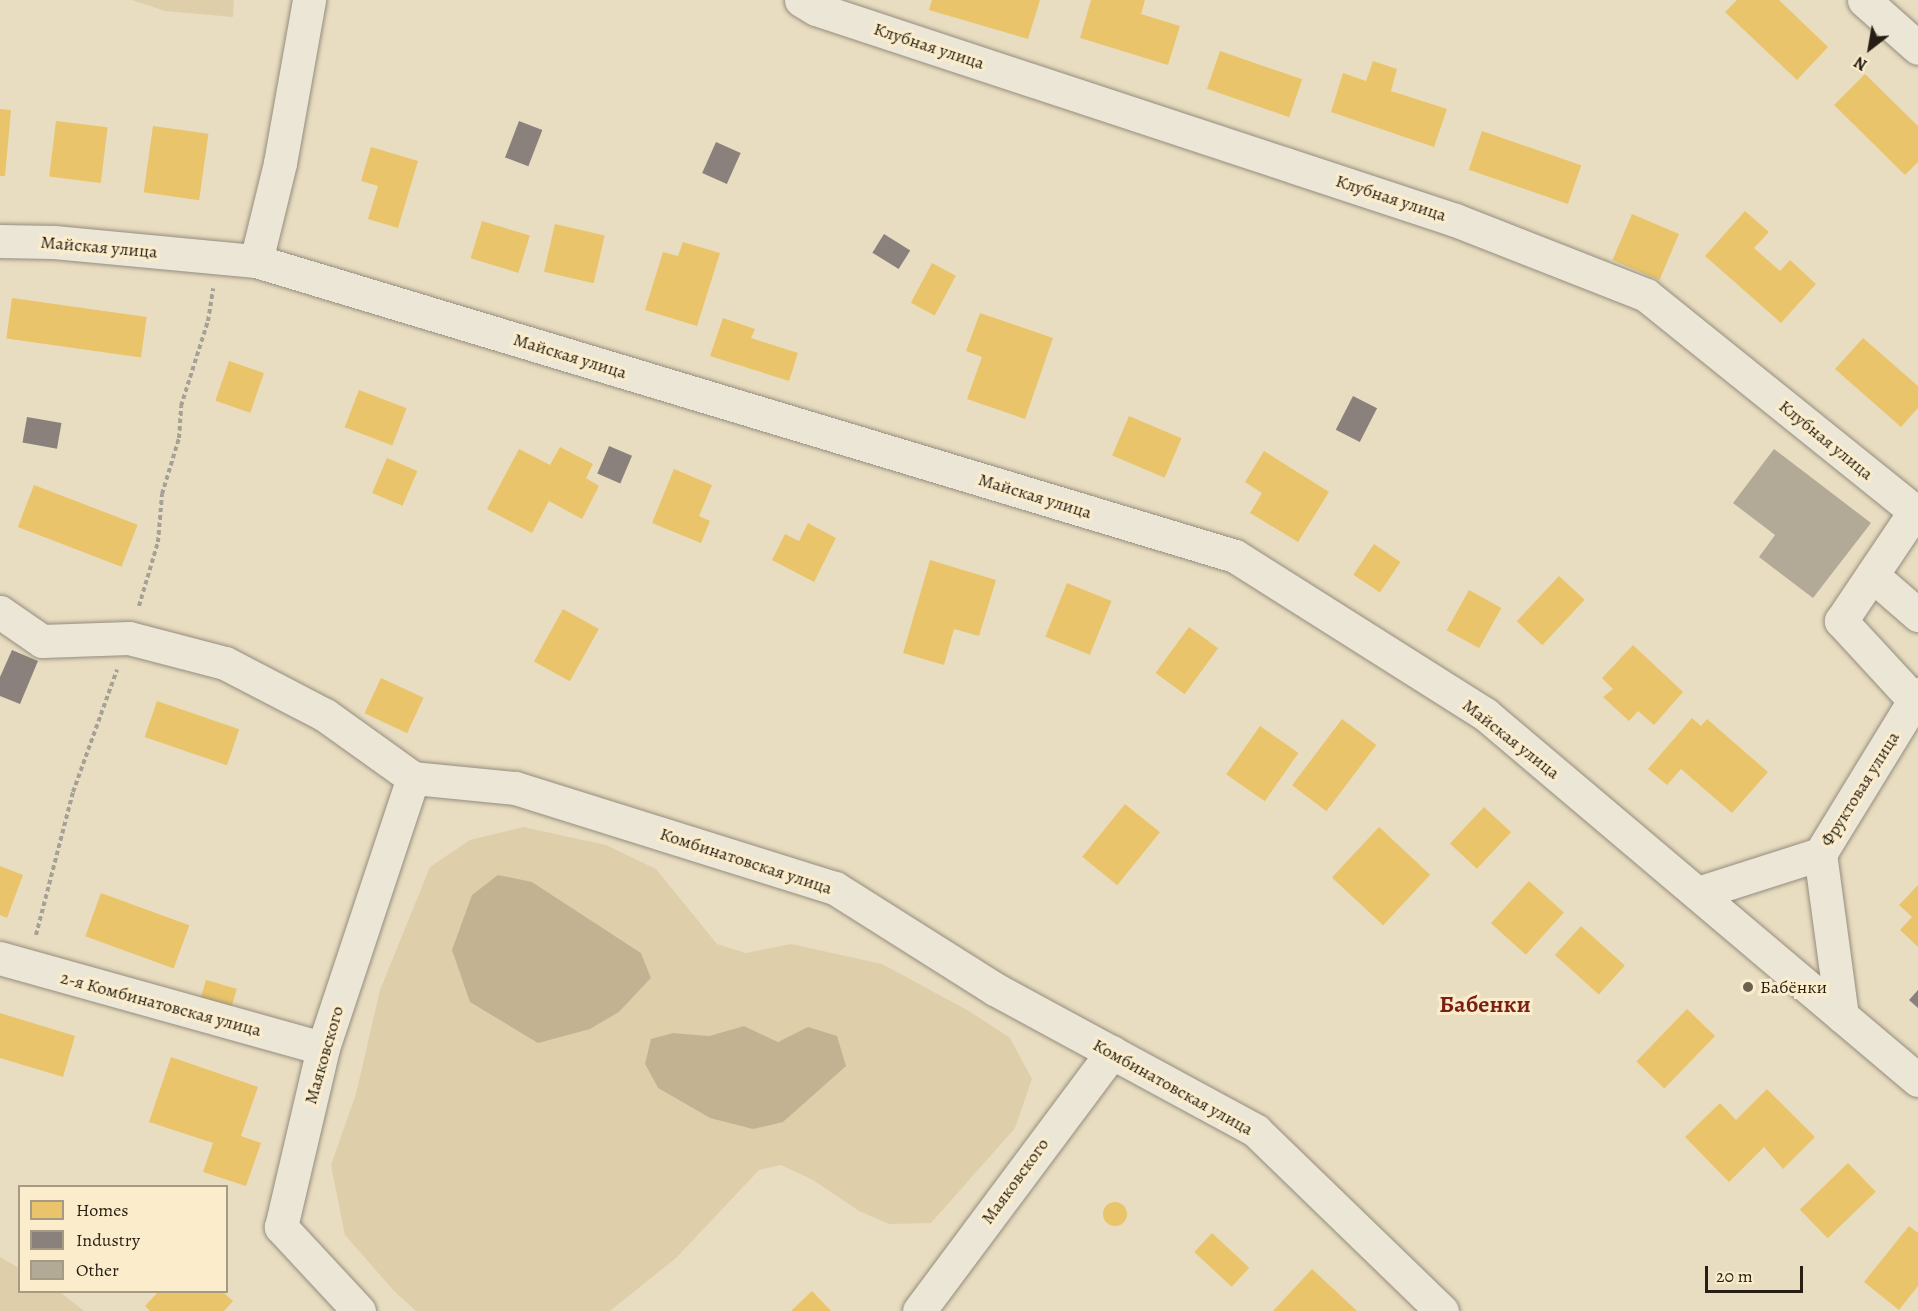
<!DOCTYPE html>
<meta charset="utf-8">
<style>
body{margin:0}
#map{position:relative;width:1918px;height:1311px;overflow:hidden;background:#e9ddc1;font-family:Alegreya,serif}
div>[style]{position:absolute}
.green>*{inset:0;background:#decea9}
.water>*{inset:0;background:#c2b291}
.homes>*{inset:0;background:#e9c46a;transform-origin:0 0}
.round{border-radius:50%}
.industry>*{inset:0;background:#8a817c;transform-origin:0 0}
.building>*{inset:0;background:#b2a997}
.path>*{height:4px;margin-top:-2px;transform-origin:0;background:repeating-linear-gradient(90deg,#a6a196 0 4.5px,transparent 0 7.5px)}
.roads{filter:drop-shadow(0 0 2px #958d7d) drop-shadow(0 0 2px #958d7d)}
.minor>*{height:33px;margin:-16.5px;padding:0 16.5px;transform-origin:16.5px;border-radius:16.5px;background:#ece6d7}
.dots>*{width:16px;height:16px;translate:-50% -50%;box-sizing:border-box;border:3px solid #fbedcc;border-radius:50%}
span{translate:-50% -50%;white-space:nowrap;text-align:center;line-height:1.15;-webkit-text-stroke:6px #fbedcc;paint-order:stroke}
.street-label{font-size:18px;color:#261e14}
.poi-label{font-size:18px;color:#261e14}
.left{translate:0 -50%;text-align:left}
.district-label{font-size:24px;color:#7a1f14;font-weight:700}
.legend{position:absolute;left:18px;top:1185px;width:210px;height:108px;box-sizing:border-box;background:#fbedcc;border:2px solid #a69a82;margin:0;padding:8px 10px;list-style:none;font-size:18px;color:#261e14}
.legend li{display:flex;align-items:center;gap:12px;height:30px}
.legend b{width:30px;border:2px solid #a69a82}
.north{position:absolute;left:1840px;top:18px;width:60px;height:60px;-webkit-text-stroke:4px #fbedcc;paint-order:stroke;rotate:211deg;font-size:16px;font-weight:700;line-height:24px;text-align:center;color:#261e14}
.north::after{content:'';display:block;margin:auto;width:21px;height:27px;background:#261e14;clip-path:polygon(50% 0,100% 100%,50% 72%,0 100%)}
.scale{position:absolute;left:1705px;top:1266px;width:98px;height:27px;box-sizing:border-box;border:3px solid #261e14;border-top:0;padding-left:8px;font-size:18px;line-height:21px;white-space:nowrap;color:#261e14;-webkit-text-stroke:4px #fbedcc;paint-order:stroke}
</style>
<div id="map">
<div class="green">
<i style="clip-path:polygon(132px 0,234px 0,233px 17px,165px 11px)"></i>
<i style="clip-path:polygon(evenodd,523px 827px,606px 845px,656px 869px,717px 944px,746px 953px,791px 944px,882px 964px,969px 1011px,1010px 1038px,1032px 1079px,1015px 1128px,931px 1223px,889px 1224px,859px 1211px,813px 1180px,781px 1165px,759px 1170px,677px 1257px,610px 1311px,416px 1311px,394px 1291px,345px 1235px,331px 1165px,356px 1094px,380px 990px,430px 867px,470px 840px,523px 827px,532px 882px,641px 953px,651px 978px,619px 1012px,590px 1029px,532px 882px,523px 827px,744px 1026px,778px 1042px,811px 1095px,783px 1122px,710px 1118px,658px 1088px,645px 1064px,673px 1033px,709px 1036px,744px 1026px)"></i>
<i style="clip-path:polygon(0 1257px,19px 1268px,20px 1292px,60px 1292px,84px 1311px,0 1311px)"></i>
</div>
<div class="water">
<i style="clip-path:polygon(498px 875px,532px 882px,641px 953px,651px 978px,619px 1012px,590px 1029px,538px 1043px,470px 1002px,452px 950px,472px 895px)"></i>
<i style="clip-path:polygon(744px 1026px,778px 1042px,808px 1027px,837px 1036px,846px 1066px,783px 1122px,753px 1129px,710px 1118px,658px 1088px,645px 1064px,651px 1039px,673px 1033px,709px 1036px)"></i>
</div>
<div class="homes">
<i style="clip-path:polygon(932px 0,1040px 0,1028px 39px,929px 10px)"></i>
<i style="clip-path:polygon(1091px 0,1145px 0,1141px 14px,1180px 26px,1168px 65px,1080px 38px)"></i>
<i style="clip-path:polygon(1737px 0,1779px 0,1828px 47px,1797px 80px,1725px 12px)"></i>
<i style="left:1220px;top:51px;width:87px;height:40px;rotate:19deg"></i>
<i style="clip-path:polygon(1373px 61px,1397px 69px,1391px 91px,1447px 109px,1434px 147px,1331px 112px,1343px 73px,1366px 81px)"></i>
<i style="clip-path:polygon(1865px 74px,1918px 126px,1918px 162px,1905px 175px,1834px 105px)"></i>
<i style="clip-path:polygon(0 109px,11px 110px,5px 176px,0 176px)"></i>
<i style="left:56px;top:121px;width:52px;height:56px;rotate:7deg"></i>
<i style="left:153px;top:126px;width:56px;height:67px;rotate:8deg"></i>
<i style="left:1482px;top:131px;width:105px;height:41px;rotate:19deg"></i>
<i style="clip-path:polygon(371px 147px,418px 161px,398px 228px,368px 219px,378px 186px,361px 181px)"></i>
<i style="clip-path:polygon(1745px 211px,1769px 232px,1754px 248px,1780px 271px,1790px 260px,1816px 284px,1781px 323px,1705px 256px)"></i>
<i style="left:1632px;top:214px;width:51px;height:50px;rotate:23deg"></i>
<i style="left:482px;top:221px;width:50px;height:39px;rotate:17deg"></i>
<i style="left:555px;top:224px;width:51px;height:49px;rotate:13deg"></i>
<i style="clip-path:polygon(683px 242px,720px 253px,697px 326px,645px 310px,663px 252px,678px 256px)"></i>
<i style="left:932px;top:263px;width:27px;height:45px;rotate:28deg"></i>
<i style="left:12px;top:298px;width:136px;height:41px;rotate:8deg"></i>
<i style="clip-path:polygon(980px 313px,1053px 338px,1025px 419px,967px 399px,982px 357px,966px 351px)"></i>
<i style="clip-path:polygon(723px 318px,755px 329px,751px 338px,798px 353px,789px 381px,710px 356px)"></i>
<i style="clip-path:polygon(1863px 338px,1918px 386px,1918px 408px,1901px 427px,1835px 369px)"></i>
<i style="left:229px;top:361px;width:37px;height:42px;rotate:19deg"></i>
<i style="left:359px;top:390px;width:51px;height:40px;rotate:21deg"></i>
<i style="left:1129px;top:416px;width:57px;height:43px;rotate:23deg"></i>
<i style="clip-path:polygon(560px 447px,593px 464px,586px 478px,599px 486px,582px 519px,549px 501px,532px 533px,487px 509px,519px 449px,550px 465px)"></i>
<i style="clip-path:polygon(1264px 451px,1329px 492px,1298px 542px,1250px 513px,1262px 493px,1245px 482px)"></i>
<i style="left:387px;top:458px;width:33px;height:38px;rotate:23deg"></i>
<i style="clip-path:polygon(674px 469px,712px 485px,699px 516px,710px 521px,701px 543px,652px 523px)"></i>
<i style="left:34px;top:485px;width:111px;height:45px;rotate:21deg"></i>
<i style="clip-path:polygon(808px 523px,836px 538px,814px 582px,772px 560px,785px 534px,799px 541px)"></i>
<i style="left:1374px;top:544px;width:32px;height:37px;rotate:34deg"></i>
<i style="clip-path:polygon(930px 560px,996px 580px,979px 636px,954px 629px,944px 665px,903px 653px)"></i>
<i style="left:1559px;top:576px;width:35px;height:62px;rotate:43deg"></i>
<i style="left:1067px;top:583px;width:48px;height:58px;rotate:22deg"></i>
<i style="left:1469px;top:590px;width:37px;height:46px;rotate:29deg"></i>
<i style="left:563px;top:609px;width:41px;height:60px;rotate:29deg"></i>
<i style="left:1189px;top:627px;width:36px;height:57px;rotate:36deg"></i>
<i style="clip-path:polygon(1633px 645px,1683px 692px,1654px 725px,1638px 711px,1629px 721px,1603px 697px,1613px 689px,1602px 678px)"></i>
<i style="left:381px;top:678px;width:47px;height:39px;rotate:25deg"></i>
<i style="left:157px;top:701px;width:87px;height:38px;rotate:19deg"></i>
<i style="clip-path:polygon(1692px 718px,1701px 726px,1707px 719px,1768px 772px,1732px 813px,1681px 769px,1667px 785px,1648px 769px)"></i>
<i style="left:1342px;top:719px;width:43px;height:83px;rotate:37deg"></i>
<i style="left:1260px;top:726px;width:47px;height:59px;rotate:35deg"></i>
<i style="left:1125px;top:804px;width:45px;height:68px;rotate:39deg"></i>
<i style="left:1484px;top:807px;width:37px;height:50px;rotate:43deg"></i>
<i style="left:1379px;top:827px;width:70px;height:69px;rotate:43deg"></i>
<i style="clip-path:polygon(0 866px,23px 875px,7px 918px,0 915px)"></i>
<i style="left:1529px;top:881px;width:47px;height:57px;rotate:42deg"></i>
<i style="clip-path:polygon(1918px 885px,1918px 947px,1900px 930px,1912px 917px,1899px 905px)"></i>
<i style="left:101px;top:893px;width:94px;height:46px;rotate:20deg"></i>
<i style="left:1581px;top:926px;width:59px;height:39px;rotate:42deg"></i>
<i style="left:206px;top:980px;width:32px;height:20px;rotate:16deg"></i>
<i style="left:1687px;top:1009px;width:39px;height:73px;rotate:44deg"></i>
<i style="clip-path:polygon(0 1013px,75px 1036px,63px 1077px,0 1058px)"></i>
<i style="clip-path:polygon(171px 1057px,258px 1087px,241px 1136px,261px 1143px,246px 1186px,203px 1172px,213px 1143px,149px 1122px)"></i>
<i style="clip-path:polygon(1767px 1089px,1815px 1137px,1783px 1169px,1764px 1147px,1729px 1182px,1685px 1137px,1720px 1103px,1736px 1120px)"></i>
<i style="left:1848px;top:1163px;width:40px;height:67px;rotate:46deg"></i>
<i class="round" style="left:1103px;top:1202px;width:24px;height:24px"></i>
<i style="clip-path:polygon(1909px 1226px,1918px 1233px,1918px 1286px,1899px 1310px,1864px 1282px)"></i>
<i style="left:1212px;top:1233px;width:51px;height:26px;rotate:43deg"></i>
<i style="clip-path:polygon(1312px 1269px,1357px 1311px,1273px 1311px)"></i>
<i style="clip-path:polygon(812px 1291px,831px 1311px,791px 1311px)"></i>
<i style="clip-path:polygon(158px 1292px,223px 1292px,233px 1301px,224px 1311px,150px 1311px,145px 1306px)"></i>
</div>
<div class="industry">
<i style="left:519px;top:121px;width:25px;height:39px;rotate:21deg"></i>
<i style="left:716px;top:142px;width:27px;height:34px;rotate:24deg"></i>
<i style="left:884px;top:234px;width:31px;height:22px;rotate:32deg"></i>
<i style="left:1353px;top:396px;width:27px;height:38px;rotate:27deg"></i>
<i style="left:27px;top:417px;width:35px;height:26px;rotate:10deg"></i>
<i style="left:609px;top:446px;width:25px;height:30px;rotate:23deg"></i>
<i style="clip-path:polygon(12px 650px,38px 661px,20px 704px,0 696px,0 677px)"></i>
<i style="clip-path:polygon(1918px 990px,1918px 1008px,1909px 1000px)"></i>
</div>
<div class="building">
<i style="clip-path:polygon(1774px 449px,1871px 523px,1813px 598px,1759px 557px,1775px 535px,1733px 503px)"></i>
</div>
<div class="path">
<i style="left:139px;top:606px;width:67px;rotate:-73.5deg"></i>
<i style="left:158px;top:542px;width:48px;rotate:-85.2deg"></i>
<i style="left:162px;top:494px;width:59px;rotate:-73.1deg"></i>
<i style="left:179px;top:438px;width:32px;rotate:-86deg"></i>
<i style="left:181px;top:406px;width:89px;rotate:-72.4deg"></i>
<i style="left:208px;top:321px;width:33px;rotate:-81deg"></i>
<i style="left:36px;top:935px;width:148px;rotate:-75.5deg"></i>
<i style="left:73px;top:792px;width:130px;rotate:-70.2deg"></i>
</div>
<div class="roads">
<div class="minor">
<i style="left:801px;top:0;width:17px;rotate:31deg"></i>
<i style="left:816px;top:9px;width:673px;rotate:18.27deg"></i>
<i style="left:1455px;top:220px;width:205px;rotate:21.4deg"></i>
<i style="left:1646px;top:295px;width:349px;rotate:38.8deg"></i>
<i style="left:1864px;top:0;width:72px;rotate:41.6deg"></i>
<i style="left:0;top:241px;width:54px;rotate:1.1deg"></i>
<i style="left:54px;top:242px;width:203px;rotate:5.4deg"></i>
<i style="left:256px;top:261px;width:1022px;rotate:16.77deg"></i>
<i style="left:1235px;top:556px;width:296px;rotate:32.3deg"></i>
<i style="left:1485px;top:714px;width:567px;rotate:40.21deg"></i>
<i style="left:256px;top:261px;width:101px;rotate:-76.2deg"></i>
<i style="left:280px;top:163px;width:166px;rotate:-79.9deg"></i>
<i style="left:1872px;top:575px;width:61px;rotate:41deg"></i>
<i style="left:0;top:612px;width:51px;rotate:34.6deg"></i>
<i style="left:42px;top:641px;width:87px;rotate:-2deg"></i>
<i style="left:129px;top:638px;width:99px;rotate:14.6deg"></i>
<i style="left:225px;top:663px;width:113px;rotate:27.5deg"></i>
<i style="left:325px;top:715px;width:108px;rotate:35.6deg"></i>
<i style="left:413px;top:778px;width:102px;rotate:5.6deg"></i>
<i style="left:515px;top:788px;width:335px;rotate:17.4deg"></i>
<i style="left:835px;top:888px;width:189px;rotate:32.3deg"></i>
<i style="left:995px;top:989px;width:297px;rotate:28.5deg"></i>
<i style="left:1256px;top:1131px;width:259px;rotate:44.1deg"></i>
<i style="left:1914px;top:700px;width:108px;rotate:-132.7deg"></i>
<i style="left:1841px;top:621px;width:133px;rotate:-56.1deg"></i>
<i style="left:1698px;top:893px;width:128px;rotate:-17.7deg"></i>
<i style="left:0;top:958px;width:335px;rotate:15.6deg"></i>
<i style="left:1842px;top:1016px;width:163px;rotate:-97.7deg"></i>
<i style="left:1820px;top:854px;width:188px;rotate:-58.5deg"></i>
<i style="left:359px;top:1311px;width:115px;rotate:-132.9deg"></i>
<i style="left:281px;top:1227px;width:184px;rotate:-76.8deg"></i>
<i style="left:323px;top:1048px;width:285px;rotate:-71.6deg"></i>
<i style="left:919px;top:1311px;width:323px;rotate:-53.3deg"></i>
</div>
</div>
<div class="dots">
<i style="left:1748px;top:987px;background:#6a6151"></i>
</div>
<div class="street-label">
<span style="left:929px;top:46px;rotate:18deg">Клубная улица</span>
<span style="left:1391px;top:198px;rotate:18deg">Клубная улица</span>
<span style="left:99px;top:247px;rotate:5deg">Майская улица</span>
<span style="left:570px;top:356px;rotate:17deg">Майская улица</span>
<span style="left:1826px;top:440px;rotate:39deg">Клубная улица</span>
<span style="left:1035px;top:496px;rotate:17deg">Майская улица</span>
<span style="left:1511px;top:739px;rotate:38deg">Майская улица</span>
<span style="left:1860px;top:789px;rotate:-58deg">Фруктовая улица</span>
<span style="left:746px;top:861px;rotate:18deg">Комбинатовская улица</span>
<span style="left:161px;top:1004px;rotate:15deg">2-я Комбинатовская улица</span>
<span style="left:324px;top:1055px;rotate:-74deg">Маяковского</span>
<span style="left:1173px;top:1087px;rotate:29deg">Комбинатовская улица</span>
<span style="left:1015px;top:1181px;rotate:-54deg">Маяковского</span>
</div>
<div class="poi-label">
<span class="left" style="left:1760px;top:987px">Бабёнки</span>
</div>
<div class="district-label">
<span style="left:1485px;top:1005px">Бабенки</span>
</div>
<ul class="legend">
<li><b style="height:16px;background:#e9c46a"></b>Homes</li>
<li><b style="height:16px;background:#8a817c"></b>Industry</li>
<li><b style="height:16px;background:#b2a997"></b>Other</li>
</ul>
<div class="north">N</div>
<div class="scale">20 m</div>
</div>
